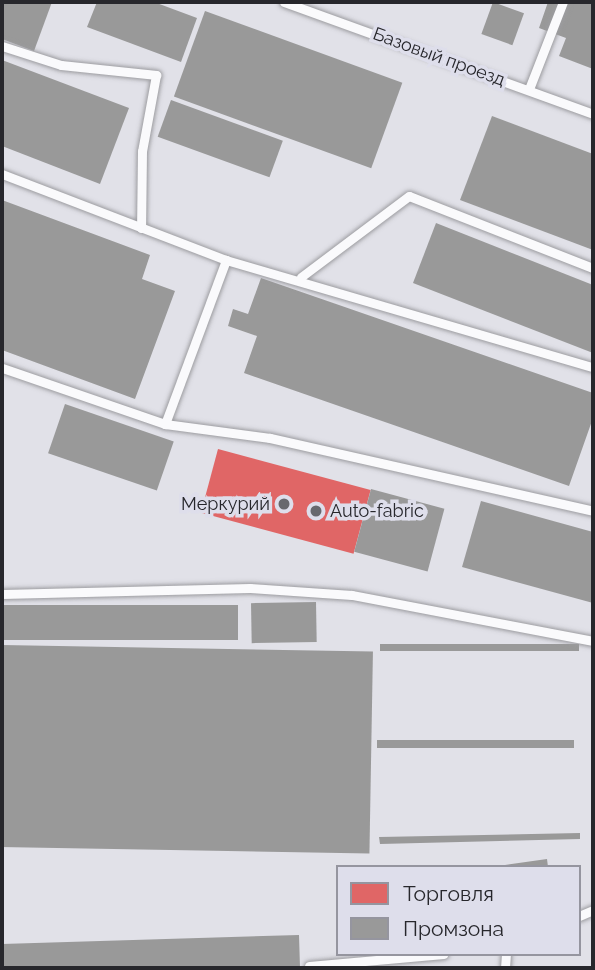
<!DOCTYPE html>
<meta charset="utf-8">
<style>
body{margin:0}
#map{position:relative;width:595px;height:970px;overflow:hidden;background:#e1e1e8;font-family:Raleway,sans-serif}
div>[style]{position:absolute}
.shops>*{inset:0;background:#e06666;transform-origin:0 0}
.industry>*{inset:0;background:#999;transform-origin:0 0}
.roads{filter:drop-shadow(0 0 2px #9c9ca0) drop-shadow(0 0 2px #9c9ca0)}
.service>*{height:9px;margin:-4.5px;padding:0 4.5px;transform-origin:4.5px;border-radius:4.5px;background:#fafafc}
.dots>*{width:19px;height:19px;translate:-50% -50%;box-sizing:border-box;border:4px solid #dedeeb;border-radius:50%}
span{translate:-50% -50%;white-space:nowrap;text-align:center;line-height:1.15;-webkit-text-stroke:7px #dedeeb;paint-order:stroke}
.street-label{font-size:18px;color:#27272c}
.poi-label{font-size:18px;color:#27272c}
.right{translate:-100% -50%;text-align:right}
.left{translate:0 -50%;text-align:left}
.frame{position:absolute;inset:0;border:4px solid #27272c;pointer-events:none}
.legend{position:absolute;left:336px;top:865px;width:245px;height:91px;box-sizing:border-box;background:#dedeeb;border:2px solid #95959f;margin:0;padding:9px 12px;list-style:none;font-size:21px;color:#27272c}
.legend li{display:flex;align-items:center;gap:14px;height:35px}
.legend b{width:35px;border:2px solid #95959f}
</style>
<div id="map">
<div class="shops">
<i style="left:218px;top:449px;width:158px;height:66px;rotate:15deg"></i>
</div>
<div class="industry">
<i style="clip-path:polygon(2px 2px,52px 2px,34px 51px,2px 39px)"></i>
<i style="clip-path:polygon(97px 2px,154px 2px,197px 18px,181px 62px,87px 27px)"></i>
<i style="left:493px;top:2px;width:33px;height:34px;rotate:20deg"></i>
<i style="clip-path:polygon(548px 2px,593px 2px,593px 69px,559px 56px,566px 38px,539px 28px)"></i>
<i style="left:205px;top:11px;width:210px;height:91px;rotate:20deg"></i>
<i style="clip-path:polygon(2px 60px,129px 108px,100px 184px,2px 146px)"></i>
<i style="left:171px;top:100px;width:119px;height:39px;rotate:20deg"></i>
<i style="clip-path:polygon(492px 116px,593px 154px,593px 250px,460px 200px)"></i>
<i style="clip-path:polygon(2px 200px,150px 255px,142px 279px,175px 291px,135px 399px,2px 350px)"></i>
<i style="clip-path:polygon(436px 223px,593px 285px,593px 353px,413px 283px)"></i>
<i style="clip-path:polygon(261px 278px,593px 393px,593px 418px,569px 486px,244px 373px,257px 336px,228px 326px,233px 309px,248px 314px)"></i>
<i style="left:65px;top:404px;width:115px;height:52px;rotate:19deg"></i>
<i style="left:371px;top:489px;width:76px;height:65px;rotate:15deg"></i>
<i style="clip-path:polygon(481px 501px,593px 532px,593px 603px,462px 567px)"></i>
<i style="left:316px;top:602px;width:40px;height:65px;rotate:89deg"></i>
<i style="left:238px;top:605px;width:35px;height:236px;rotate:90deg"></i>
<i style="left:579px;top:644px;width:7px;height:199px;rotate:90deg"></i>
<i style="left:2px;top:645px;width:371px;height:202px;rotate:1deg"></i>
<i style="left:574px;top:740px;width:8px;height:197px;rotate:90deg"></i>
<i style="clip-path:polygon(580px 833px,580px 839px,380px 844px,379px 837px)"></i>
<i style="clip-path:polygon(547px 859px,548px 867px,505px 867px,505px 865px)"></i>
<i style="clip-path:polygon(299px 935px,300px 968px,2px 968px,2px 944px)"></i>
</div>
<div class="roads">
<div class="service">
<i style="left:284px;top:2px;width:329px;rotate:19.9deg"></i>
<i style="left:2px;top:46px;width:62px;rotate:17.9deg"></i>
<i style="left:61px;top:65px;width:96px;rotate:6deg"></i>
<i style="left:156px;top:75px;width:77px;rotate:100.4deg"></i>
<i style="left:142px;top:151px;width:77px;rotate:90.7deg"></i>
<i style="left:529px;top:89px;width:93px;rotate:-68.7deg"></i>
<i style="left:2px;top:174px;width:240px;rotate:21deg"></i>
<i style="left:226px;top:260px;width:175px;rotate:110.4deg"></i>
<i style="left:165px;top:424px;width:172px;rotate:-161deg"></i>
<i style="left:226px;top:260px;width:382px;rotate:16.3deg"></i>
<i style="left:301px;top:277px;width:135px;rotate:-36.9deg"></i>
<i style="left:409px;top:196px;width:198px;rotate:21.4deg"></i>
<i style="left:165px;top:424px;width:106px;rotate:7.6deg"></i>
<i style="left:270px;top:438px;width:331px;rotate:12.7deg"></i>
<i style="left:2px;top:594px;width:248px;rotate:-1.4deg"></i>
<i style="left:250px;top:588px;width:102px;rotate:3.9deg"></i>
<i style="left:352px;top:595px;width:245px;rotate:10.8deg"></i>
<i style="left:579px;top:916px;width:15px;rotate:-23deg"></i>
<i style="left:309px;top:966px;width:135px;rotate:-5.1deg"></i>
<i style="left:505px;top:968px;width:14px;rotate:-86deg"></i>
</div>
</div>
<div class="dots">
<i style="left:284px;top:504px;background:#68686e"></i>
<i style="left:316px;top:511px;background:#68686e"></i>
</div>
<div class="street-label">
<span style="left:439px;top:57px;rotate:20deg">Базовый проезд</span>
</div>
<div class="poi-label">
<span class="right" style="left:270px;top:504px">Меркурий</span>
<span class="left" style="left:330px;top:511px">Auto-fabric</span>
</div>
<div class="frame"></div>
<ul class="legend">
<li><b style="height:19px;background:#e06666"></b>Торговля</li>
<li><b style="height:19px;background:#999"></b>Промзона</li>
</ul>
</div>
